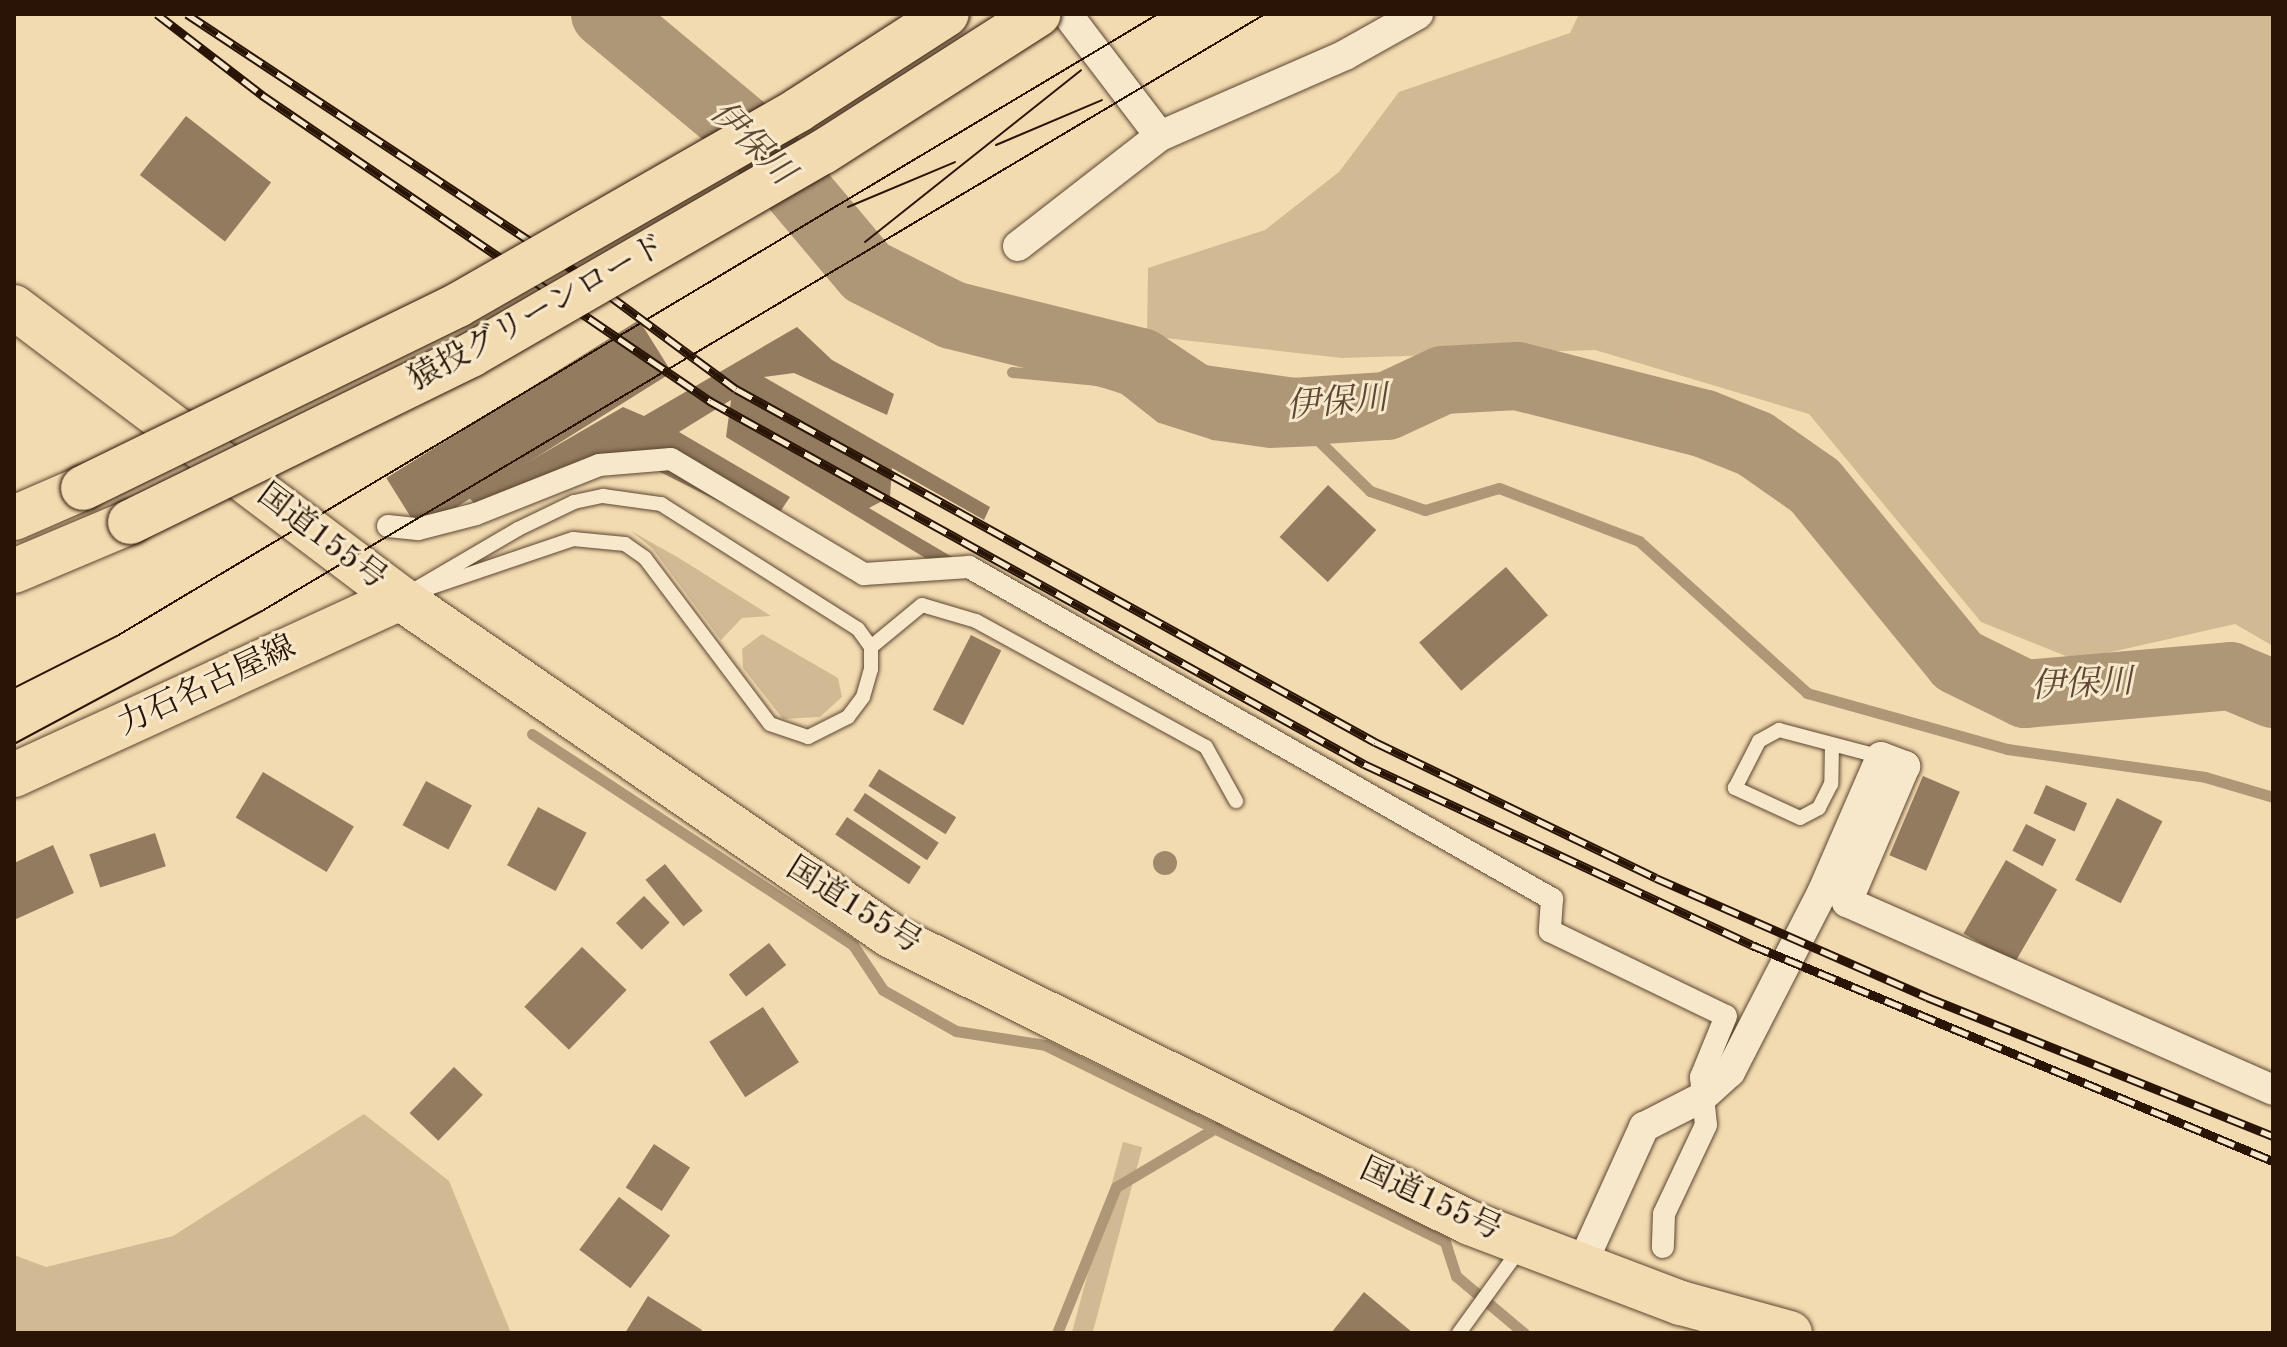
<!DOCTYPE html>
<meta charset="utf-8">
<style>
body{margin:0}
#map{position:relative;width:2287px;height:1347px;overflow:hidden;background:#f3dbb1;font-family:"Old Standard TT","Noto Serif JP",serif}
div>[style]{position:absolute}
.green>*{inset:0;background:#d1b994;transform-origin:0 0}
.stream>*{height:11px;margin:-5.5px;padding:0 5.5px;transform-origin:5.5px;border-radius:5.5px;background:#ae9777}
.river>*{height:68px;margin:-34px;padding:0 34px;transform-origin:34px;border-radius:34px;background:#ae9777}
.building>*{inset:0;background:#927b5f;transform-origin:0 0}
.roads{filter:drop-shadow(0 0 2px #5c4631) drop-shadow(0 0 2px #5c4631)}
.service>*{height:14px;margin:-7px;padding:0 7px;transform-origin:7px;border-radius:7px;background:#f7e8cc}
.pedestrian>*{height:22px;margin:-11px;padding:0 11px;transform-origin:11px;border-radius:11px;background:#f7e8cc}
.minor>*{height:30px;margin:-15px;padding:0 15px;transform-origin:15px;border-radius:15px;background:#f7e8cc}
.primary>*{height:44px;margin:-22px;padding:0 22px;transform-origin:22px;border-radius:22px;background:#f3dbb1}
.trunk>*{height:44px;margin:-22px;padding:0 22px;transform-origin:22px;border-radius:22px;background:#f3dbb1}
.tram>*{height:2px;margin:-1px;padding:0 1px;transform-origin:1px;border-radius:1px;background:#291406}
.rail>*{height:9px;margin-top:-4.5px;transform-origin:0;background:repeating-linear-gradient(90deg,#f7e8cc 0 18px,#291406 0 36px);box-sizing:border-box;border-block:2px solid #291406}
.bridges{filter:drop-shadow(0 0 2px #291406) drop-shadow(0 0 2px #291406)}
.primary-bridge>*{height:44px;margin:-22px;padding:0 22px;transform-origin:22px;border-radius:22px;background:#f3dbb1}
.trees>*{width:24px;height:24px;margin:-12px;border-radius:50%;background:#9f896b}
span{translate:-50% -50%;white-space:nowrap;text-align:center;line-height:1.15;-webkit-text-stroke:6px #f7e8cc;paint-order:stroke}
.street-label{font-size:32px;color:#291406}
.water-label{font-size:34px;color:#5e4833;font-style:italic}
.frame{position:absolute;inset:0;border:16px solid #291406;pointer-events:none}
</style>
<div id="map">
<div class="green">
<i style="clip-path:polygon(1579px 14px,2273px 14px,2273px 646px,2235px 624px,2076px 660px,1981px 622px,1809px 414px,1595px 350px,1342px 358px,1147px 336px,1148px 268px,1265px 230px,1339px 172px,1399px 92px,1570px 33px)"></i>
<i style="clip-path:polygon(631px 531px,679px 558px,771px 616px,742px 618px,721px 640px,652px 548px)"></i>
<i style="clip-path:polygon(762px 634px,838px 678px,842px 697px,820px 717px,783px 719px,743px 668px,742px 649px)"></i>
<i style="clip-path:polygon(364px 1114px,449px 1181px,511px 1333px,14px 1333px,14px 1255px,46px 1267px,173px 1236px)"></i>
<i style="left:1123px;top:1142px;width:20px;height:206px;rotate:15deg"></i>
</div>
<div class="stream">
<i style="left:1012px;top:372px;width:86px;rotate:5.3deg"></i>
<i style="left:1098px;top:380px;width:26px;rotate:18deg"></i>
<i style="left:1123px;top:388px;width:47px;rotate:38.1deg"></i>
<i style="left:1160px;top:417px;width:56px;rotate:17.8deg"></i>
<i style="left:1213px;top:434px;width:57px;rotate:8.1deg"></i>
<i style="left:1269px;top:442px;width:49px;rotate:-2.3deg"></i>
<i style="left:1318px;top:440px;width:73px;rotate:44.4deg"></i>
<i style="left:1370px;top:491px;width:58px;rotate:19.1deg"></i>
<i style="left:1425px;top:510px;width:77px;rotate:-16.6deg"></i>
<i style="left:1499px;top:488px;width:150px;rotate:20.7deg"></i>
<i style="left:1639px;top:541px;width:227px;rotate:42.1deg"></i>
<i style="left:1807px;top:693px;width:208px;rotate:15.6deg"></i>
<i style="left:2007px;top:749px;width:200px;rotate:8deg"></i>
<i style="left:2205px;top:777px;width:71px;rotate:16.4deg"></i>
<i style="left:532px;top:734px;width:384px;rotate:33.3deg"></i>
<i style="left:853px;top:945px;width:54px;rotate:56.3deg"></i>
<i style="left:883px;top:990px;width:84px;rotate:29.3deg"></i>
<i style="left:956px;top:1031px;width:90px;rotate:8.9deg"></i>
<i style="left:1045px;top:1045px;width:446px;rotate:26.2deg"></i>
<i style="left:1445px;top:1242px;width:36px;rotate:72deg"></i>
<i style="left:1456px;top:1276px;width:89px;rotate:40deg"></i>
<i style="left:1057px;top:1333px;width:157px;rotate:-68deg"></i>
<i style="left:1116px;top:1187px;width:117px;rotate:-30.7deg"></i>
</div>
<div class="river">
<i style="left:605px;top:14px;width:194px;rotate:39.8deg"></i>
<i style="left:754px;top:138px;width:175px;rotate:49.9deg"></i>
<i style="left:867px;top:272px;width:95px;rotate:26.8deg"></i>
<i style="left:952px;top:315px;width:195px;rotate:14deg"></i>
<i style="left:1141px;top:362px;width:65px;rotate:33.7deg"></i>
<i style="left:1195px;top:398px;width:99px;rotate:8.1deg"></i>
<i style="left:1293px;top:412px;width:94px;rotate:-3.7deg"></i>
<i style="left:1387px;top:406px;width:62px;rotate:-24.9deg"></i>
<i style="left:1443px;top:380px;width:74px;rotate:-3.1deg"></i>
<i style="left:1517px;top:376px;width:194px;rotate:14.3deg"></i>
<i style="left:1705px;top:424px;width:54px;rotate:21.8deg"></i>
<i style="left:1755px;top:444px;width:73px;rotate:35deg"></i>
<i style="left:1815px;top:486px;width:226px;rotate:50.7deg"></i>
<i style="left:1958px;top:661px;width:75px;rotate:26.2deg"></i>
<i style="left:2025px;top:694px;width:206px;rotate:-5deg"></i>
<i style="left:2230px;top:676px;width:47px;rotate:22.7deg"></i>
</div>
<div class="building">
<i style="left:186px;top:116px;width:108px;height:75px;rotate:38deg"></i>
<i style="left:639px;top:320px;width:62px;height:298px;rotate:58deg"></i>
<i style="clip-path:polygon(797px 327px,832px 360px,894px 394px,887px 415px,794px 373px,764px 377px,990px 507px,984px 520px,892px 468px,890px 497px,869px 508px,959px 561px,950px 573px,726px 437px,731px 400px,679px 432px,790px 497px,770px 527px,638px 461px,486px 514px,468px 497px,623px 407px,644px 416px)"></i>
<i style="left:1328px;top:485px;width:66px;height:71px;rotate:43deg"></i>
<i style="left:1506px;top:567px;width:64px;height:115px;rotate:49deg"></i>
<i style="left:971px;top:635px;width:34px;height:84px;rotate:27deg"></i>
<i style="left:879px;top:769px;width:91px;height:20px;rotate:32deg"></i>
<i style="left:263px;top:772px;width:106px;height:53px;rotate:31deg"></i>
<i style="left:1923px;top:776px;width:40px;height:86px;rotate:23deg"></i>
<i style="left:426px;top:781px;width:52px;height:50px;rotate:28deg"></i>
<i style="left:2046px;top:785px;width:45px;height:31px;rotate:24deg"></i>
<i style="left:865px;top:793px;width:89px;height:21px;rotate:34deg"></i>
<i style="left:2117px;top:798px;width:51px;height:92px;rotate:27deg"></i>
<i style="left:538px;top:807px;width:55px;height:66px;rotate:28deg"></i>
<i style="left:847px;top:817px;width:89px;height:21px;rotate:34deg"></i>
<i style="left:2026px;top:824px;width:34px;height:30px;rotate:27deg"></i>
<i style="left:155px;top:833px;width:35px;height:69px;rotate:72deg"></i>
<i style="clip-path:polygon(53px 845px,74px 893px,14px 920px,14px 863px)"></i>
<i style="left:2006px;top:860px;width:59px;height:85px;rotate:30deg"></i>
<i style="left:665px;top:864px;width:60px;height:25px;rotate:51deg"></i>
<i style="left:644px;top:896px;width:37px;height:39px;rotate:46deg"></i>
<i style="left:769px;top:943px;width:28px;height:51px;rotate:52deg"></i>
<i style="left:582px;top:947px;width:62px;height:83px;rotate:44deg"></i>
<i style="left:763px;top:1007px;width:66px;height:64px;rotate:57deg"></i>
<i style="left:454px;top:1067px;width:40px;height:64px;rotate:44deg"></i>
<i style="left:654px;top:1144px;width:43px;height:52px;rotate:33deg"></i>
<i style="left:619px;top:1197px;width:64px;height:66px;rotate:37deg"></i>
<i style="clip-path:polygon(1364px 1292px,1413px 1333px,1331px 1333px)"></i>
<i style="clip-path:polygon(648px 1296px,702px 1330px,700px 1333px,625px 1333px)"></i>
</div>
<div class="roads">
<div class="service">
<i style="left:603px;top:496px;width:59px;rotate:7.9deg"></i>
<i style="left:661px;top:504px;width:233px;rotate:32.4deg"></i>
<i style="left:858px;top:629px;width:22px;rotate:54deg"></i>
<i style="left:871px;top:647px;width:22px;rotate:90deg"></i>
<i style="left:871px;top:669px;width:29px;rotate:106deg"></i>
<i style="left:863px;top:697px;width:25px;rotate:127deg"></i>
<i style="left:848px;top:717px;width:45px;rotate:153.4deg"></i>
<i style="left:808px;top:737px;width:40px;rotate:-161.1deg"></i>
<i style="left:770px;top:724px;width:208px;rotate:-127deg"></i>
<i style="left:645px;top:558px;width:24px;rotate:-145deg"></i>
<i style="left:625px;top:544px;width:52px;rotate:-174.5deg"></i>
<i style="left:573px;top:539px;width:183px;rotate:161.2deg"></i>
<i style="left:400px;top:598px;width:137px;rotate:-30.3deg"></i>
<i style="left:518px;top:529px;width:62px;rotate:-25.7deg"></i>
<i style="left:574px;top:502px;width:30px;rotate:-12deg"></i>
<i style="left:871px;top:647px;width:66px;rotate:-39.5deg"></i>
<i style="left:922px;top:605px;width:56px;rotate:16.5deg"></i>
<i style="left:976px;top:621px;width:262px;rotate:28.7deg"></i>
<i style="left:1206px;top:747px;width:62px;rotate:60.9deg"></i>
<i style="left:1832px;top:745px;width:39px;rotate:91deg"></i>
<i style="left:1831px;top:784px;width:27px;rotate:117deg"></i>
<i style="left:1819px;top:808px;width:21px;rotate:152deg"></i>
<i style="left:1800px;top:818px;width:72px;rotate:-155.2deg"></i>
<i style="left:1735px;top:788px;width:53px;rotate:-62.9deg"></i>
<i style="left:1759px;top:741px;width:23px;rotate:-29deg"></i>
<i style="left:1779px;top:730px;width:106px;rotate:14.8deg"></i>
<i style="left:1459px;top:1333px;width:107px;rotate:-54.1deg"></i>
</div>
<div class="pedestrian">
<i style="left:388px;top:526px;width:30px;rotate:6deg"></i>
<i style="left:418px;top:529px;width:60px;rotate:-14.5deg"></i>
<i style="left:476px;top:514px;width:132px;rotate:-21.7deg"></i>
<i style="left:599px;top:465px;width:72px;rotate:-4.8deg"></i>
<i style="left:671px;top:459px;width:225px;rotate:30.8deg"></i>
<i style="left:864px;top:574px;width:105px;rotate:-3.8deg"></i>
<i style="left:969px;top:567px;width:671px;rotate:29.66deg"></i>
<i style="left:1552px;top:899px;width:32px;rotate:94deg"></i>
<i style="left:1550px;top:931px;width:195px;rotate:25.8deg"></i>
<i style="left:1726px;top:1016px;width:66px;rotate:112.3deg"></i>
<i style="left:1701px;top:1077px;width:48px;rotate:84.1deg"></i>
<i style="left:1706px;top:1125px;width:98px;rotate:115.3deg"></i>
<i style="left:1664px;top:1214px;width:33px;rotate:92deg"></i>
</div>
<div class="minor">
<i style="left:1067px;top:14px;width:153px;rotate:52.7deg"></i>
<i style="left:1018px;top:246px;width:180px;rotate:-37.8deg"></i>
<i style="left:1160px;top:136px;width:202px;rotate:-23.6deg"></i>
<i style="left:1345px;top:55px;width:84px;rotate:-29.3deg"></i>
<i style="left:1581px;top:1266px;width:153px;rotate:-65.6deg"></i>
<i style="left:1644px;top:1127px;width:64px;rotate:-27deg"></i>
<i style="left:1701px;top:1098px;width:39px;rotate:-42deg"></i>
<i style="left:1730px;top:1072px;width:201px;rotate:-62.8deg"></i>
<i style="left:1822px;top:893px;width:148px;rotate:-66.5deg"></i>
<i style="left:1881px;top:757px;width:26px;rotate:21deg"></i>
<i style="left:1905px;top:766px;width:148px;rotate:113.1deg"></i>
<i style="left:1847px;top:902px;width:466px;rotate:23.8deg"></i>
</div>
<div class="primary">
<i style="left:14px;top:518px;width:75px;rotate:-23.5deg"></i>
<i style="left:14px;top:571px;width:126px;rotate:-22.9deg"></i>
<i style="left:14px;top:775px;width:425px;rotate:-24.6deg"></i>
</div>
<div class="trunk">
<i style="left:14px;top:307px;width:483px;rotate:37deg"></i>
<i style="left:400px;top:598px;width:596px;rotate:34.54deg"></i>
<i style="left:891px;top:936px;width:646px;rotate:26.37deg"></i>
<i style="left:1470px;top:1223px;width:226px;rotate:20.8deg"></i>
<i style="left:1681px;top:1303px;width:113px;rotate:15.4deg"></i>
</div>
</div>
<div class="tram">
<i style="left:996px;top:145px;width:115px;rotate:-23deg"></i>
<i style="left:848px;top:207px;width:116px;rotate:-22.8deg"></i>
<i style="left:865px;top:242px;width:276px;rotate:-38.5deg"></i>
<i style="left:14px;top:688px;width:115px;rotate:-26.8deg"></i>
<i style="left:117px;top:636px;width:1213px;rotate:-30.86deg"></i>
<i style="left:14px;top:744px;width:281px;rotate:-28.2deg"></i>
<i style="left:262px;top:611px;width:1167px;rotate:-30.76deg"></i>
</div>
<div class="rail">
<i style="left:157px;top:14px;width:133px;rotate:37.6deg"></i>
<i style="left:262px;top:95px;width:543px;rotate:34.33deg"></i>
<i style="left:710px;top:401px;width:748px;rotate:29.03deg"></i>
<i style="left:1364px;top:764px;width:428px;rotate:25deg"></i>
<i style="left:1752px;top:945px;width:564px;rotate:22.52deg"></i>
<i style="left:187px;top:14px;width:470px;rotate:33.5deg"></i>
<i style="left:579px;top:273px;width:195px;rotate:36.5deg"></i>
<i style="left:736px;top:389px;width:730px;rotate:28.92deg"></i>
<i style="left:1375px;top:742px;width:312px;rotate:25.8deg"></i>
<i style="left:1656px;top:878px;width:296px;rotate:23.7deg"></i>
<i style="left:1927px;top:997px;width:373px;rotate:21.9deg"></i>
</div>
<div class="bridges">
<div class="primary-bridge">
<i style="left:83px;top:488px;width:417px;rotate:-26deg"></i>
<i style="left:458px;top:305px;width:392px;rotate:-29.8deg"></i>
<i style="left:798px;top:110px;width:177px;rotate:-32.8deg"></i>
<i style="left:130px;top:522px;width:380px;rotate:-26.1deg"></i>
<i style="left:471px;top:355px;width:406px;rotate:-30deg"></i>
<i style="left:823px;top:152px;width:256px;rotate:-32.6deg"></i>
</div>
</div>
<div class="trees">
<i style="left:1165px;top:863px"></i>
</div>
<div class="street-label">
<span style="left:538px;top:314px;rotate:-29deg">猿投グリーンロード</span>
<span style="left:321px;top:538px;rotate:37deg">国道155号</span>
<span style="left:207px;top:687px;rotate:-25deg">力石名古屋線</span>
<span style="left:853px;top:907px;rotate:32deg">国道155号</span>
<span style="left:1430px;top:1201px;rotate:25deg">国道155号</span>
</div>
<div class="water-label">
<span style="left:751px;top:144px;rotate:45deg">伊保川</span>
<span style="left:1337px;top:404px;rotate:-5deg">伊保川</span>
<span style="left:2082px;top:686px;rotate:-3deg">伊保川</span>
</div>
<div class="frame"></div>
</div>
